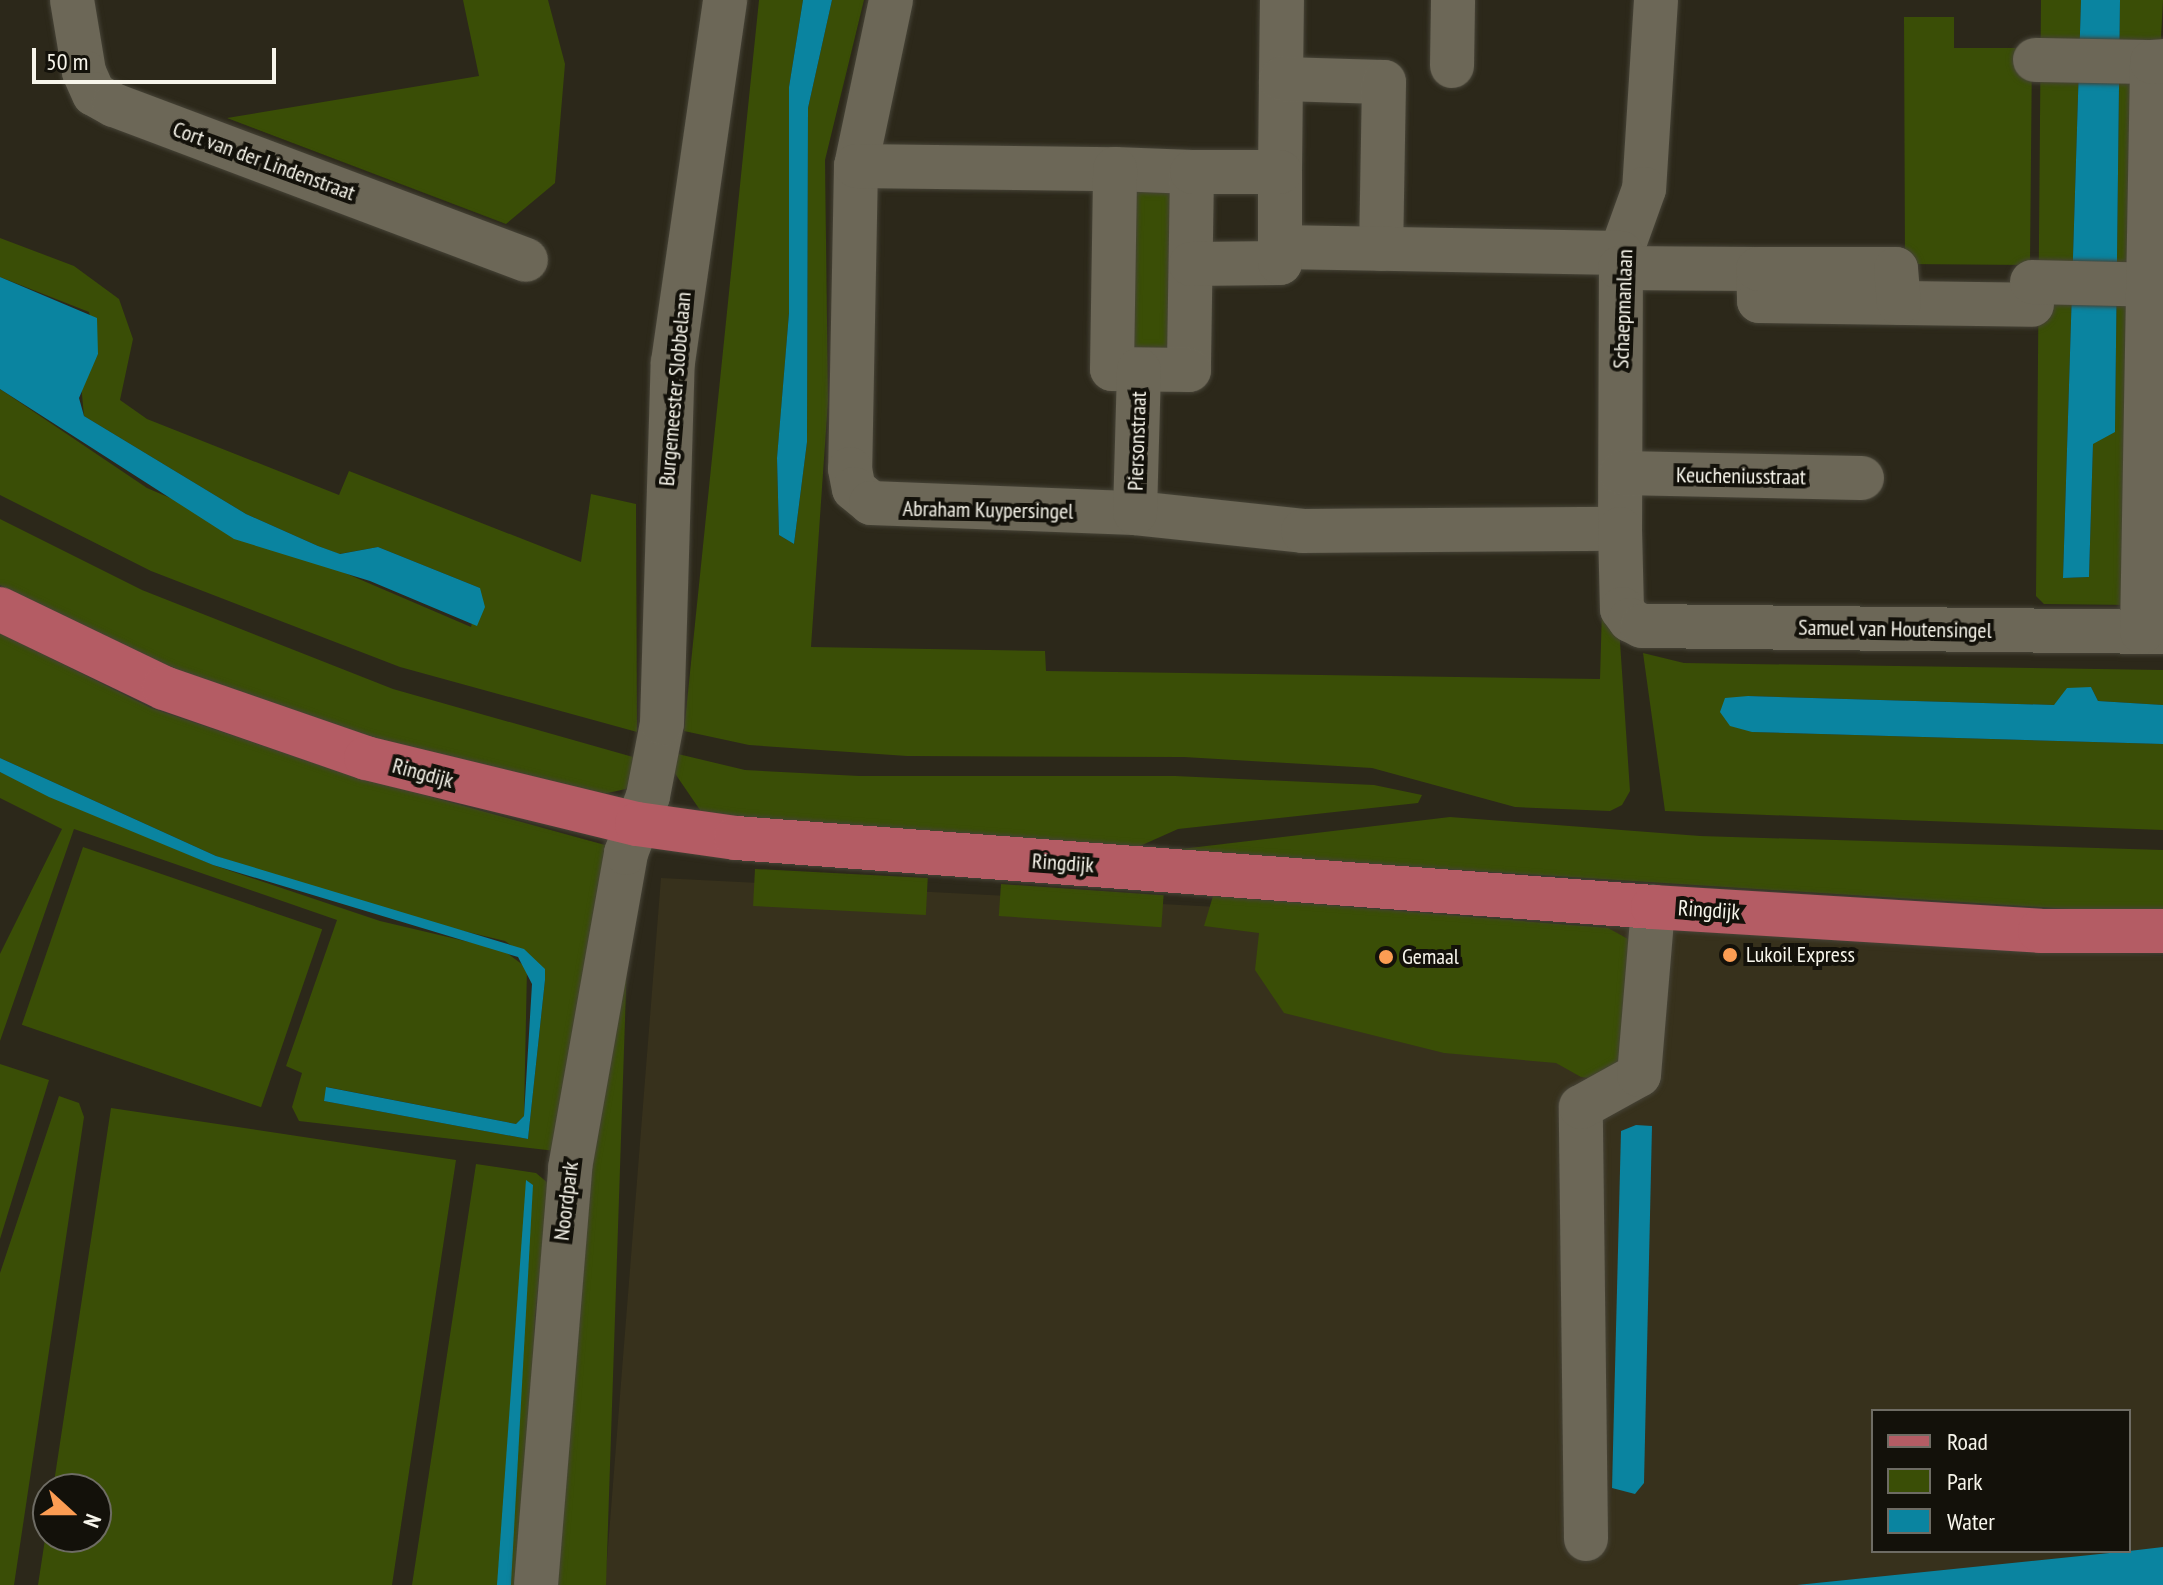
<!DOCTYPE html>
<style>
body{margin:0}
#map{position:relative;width:2163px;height:1585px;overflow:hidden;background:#2c281a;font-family:"PT Sans Narrow",sans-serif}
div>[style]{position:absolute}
.built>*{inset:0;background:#37311c}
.green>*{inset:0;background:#3a4e06;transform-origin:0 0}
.water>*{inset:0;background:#0a84a0}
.roads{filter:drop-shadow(0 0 2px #464337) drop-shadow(0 0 2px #464337)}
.minor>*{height:44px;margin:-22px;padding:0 22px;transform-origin:22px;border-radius:22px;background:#6c6757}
.major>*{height:44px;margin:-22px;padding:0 22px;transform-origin:22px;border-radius:22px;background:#b45c64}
.dots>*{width:22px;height:22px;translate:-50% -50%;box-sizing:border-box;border:4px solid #13110a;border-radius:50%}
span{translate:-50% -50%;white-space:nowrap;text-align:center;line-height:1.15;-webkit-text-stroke:8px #13110a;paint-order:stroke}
.street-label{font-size:22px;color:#f7f5eb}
.poi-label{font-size:22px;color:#f7f5eb}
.left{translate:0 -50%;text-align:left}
.legend{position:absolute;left:1871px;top:1409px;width:260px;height:144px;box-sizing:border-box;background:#13110a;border:2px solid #6e6c64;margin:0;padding:10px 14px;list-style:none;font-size:24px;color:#f7f5eb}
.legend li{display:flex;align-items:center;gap:16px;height:40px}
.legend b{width:40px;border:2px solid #6e6c64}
.north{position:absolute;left:32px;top:1473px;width:80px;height:80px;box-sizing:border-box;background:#13110a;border:2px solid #6e6c64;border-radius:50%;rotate:111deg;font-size:22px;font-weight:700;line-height:32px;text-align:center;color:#f7f5eb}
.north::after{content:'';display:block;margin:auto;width:28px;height:36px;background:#fc9d53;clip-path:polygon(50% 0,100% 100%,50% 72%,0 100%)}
.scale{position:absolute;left:32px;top:48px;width:244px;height:36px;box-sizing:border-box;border:4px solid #f7f5eb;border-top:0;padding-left:10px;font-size:24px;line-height:28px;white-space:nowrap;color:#f7f5eb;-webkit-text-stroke:6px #13110a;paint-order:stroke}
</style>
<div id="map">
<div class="built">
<i style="clip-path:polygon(evenodd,661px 878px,2163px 956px,2163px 1585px,605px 1585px,661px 878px,1873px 1411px,2129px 1411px,2129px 1551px,1873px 1551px,1873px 1411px)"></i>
</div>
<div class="green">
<i style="clip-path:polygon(463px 0,548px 0,565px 64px,555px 183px,506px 224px,227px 118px,479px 76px)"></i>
<i style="clip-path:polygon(759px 0,803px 0,789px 87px,789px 313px,777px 459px,779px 535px,794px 544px,807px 442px,808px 108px,832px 0,864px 0,825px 160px,828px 401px,811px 647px,1045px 651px,1046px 671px,1600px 679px,1602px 609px,1619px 627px,1630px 791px,1622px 805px,1610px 811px,1515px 807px,1372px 768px,1184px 757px,907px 756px,749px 745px,684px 731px)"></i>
<i style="clip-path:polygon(2041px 0,2081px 0,2063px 578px,2089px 577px,2093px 443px,2115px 431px,2120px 0,2163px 0,2131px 605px,2044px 604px,2036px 596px)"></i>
<i style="clip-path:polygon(1904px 17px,1954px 17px,1954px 48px,2032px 48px,2030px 265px,1905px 264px)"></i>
<i style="left:1178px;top:178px;width:182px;height:52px;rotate:91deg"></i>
<i style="clip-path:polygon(0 238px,74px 266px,119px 299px,133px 339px,120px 400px,147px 419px,339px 495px,349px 471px,581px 562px,591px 494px,636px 504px,637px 732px,400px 667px,151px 571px,0 495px,0 389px,147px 488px,471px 627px,480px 588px,378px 547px,339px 554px,318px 546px,246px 514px,84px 416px,81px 384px,98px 354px,89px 312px,0 277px)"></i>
<i style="clip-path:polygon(0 519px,142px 590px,393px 689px,633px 757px,630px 788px,590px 797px,353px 732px,167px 670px,0 585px)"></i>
<i style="clip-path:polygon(0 633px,151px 708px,341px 772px,605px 845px,610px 857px,564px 1152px,299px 1121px,292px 1107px,302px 1073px,286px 1066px,337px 920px,74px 829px,0 1041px,0 954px,62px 829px,0 798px,0 772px,213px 865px,380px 921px,503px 950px,527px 968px,524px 1116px,516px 1124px,327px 1087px,324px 1101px,528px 1139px,545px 980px,544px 969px,505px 941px,384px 912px,216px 856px,0 758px)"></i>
<i style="clip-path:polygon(1643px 653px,1684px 663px,2163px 670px,2163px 705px,2098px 701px,2091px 687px,2054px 705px,1748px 696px,1753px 732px,2163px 744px,2163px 830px,1665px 811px)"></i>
<i style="clip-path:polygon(678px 754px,745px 770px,859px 776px,1175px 776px,1374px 785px,1422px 795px,1418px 803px,1178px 829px,1122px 854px,702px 813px,674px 772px)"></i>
<i style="clip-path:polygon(1450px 817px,1700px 836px,2163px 850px,2163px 915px,1164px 851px)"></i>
<i style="left:83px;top:847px;width:253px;height:188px;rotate:19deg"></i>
<i style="left:755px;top:869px;width:173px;height:37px;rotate:3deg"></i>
<i style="left:1001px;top:884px;width:163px;height:32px;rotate:4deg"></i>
<i style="clip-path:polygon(1213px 896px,1608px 928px,1628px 939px,1633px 1065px,1602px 1080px,1581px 1077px,1556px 1063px,1444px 1053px,1284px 1013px,1255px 970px,1259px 933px,1204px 926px)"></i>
<i style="clip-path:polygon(628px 930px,606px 1585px,548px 1585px,572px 1301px)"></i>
<i style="clip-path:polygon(0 1064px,49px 1080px,0 1239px)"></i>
<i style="clip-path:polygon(59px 1096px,79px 1103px,84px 1117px,14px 1585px,0 1585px,0 1273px)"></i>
<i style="clip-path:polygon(111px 1108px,456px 1160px,392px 1585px,38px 1585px,48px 1520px,48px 1537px,96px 1537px,96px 1489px,53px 1489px)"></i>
<i style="clip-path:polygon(476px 1164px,536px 1173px,549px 1184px,535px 1317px,526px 1585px,412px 1585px)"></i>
</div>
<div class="water">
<i style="clip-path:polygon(803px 0,832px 0,808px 108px,807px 442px,794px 544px,779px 535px,777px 458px,789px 313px,789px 87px)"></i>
<i style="clip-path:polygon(2081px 0,2120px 0,2115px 432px,2093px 444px,2089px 577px,2063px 578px)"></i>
<i style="clip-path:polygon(0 277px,97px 318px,98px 354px,79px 398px,84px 416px,246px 514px,318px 546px,340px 554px,378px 547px,480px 588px,485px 607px,477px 626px,370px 581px,234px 539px,0 389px)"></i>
<i style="clip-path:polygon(2091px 687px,2098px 701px,2163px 705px,2163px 744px,1752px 732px,1730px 726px,1720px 712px,1725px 698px,1748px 696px,2054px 705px,2067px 688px)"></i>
<i style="clip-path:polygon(0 758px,216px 856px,524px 949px,545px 969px,545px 980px,528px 1139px,324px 1101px,326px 1087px,516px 1124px,524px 1116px,532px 984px,518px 957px,213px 865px,49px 797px,0 772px)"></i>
<i style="clip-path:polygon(1636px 1125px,1652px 1126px,1644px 1483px,1635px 1494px,1612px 1488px,1621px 1131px)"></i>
<i style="clip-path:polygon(526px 1180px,533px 1185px,511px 1585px,497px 1585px)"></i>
<i style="clip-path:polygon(2163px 1547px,2163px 1585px,1797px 1585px,2129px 1551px)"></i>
</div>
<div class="roads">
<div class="minor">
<i style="left:72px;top:0;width:73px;rotate:80.5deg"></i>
<i style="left:84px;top:72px;width:24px;rotate:66deg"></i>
<i style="left:94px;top:94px;width:23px;rotate:29deg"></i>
<i style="left:114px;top:105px;width:440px;rotate:20.6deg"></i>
<i style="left:891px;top:0;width:170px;rotate:101.9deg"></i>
<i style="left:856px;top:166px;width:303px;rotate:91.1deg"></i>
<i style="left:850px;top:469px;width:20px;rotate:79deg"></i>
<i style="left:854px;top:489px;width:22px;rotate:39deg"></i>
<i style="left:871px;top:503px;width:264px;rotate:2.2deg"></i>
<i style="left:1135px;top:513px;width:169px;rotate:6.1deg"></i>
<i style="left:1303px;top:531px;width:317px;rotate:-0.4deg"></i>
<i style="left:1656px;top:0;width:189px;rotate:93.6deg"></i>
<i style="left:1644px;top:189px;width:68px;rotate:109.8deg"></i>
<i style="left:1621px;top:253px;width:276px;rotate:90.2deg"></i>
<i style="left:1620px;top:529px;width:80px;rotate:88.6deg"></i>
<i style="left:1622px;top:609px;width:14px;rotate:54deg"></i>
<i style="left:1630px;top:620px;width:13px;rotate:27deg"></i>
<i style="left:1642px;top:626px;width:521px;rotate:0.66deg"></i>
<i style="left:2035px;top:60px;width:117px;rotate:1deg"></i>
<i style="left:1452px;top:66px;width:66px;rotate:-89.1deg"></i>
<i style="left:1281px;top:79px;width:79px;rotate:-89.3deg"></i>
<i style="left:856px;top:166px;width:259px;rotate:0.7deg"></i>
<i style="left:1115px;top:169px;width:77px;rotate:2.2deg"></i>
<i style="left:1192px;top:172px;width:198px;rotate:90.9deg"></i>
<i style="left:1189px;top:370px;width:77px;rotate:-179.3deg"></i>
<i style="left:1112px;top:369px;width:200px;rotate:-89.1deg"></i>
<i style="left:1280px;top:172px;width:93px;rotate:-89.4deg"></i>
<i style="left:1281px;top:79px;width:103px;rotate:1.7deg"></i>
<i style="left:1384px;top:82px;width:167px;rotate:91deg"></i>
<i style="left:1280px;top:247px;width:341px;rotate:1deg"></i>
<i style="left:1191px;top:264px;width:89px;rotate:-0.6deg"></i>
<i style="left:1280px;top:263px;width:91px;rotate:-90deg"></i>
<i style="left:1280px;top:172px;width:88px;rotate:180deg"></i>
<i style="left:1620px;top:268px;width:138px;rotate:0.4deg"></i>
<i style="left:1758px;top:269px;width:32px;rotate:88deg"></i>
<i style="left:1759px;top:301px;width:273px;rotate:0.8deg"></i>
<i style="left:1758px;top:269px;width:138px"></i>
<i style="left:1896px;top:269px;width:34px;rotate:85deg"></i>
<i style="left:2032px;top:282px;width:131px;rotate:1.3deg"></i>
<i style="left:1621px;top:473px;width:241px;rotate:1.2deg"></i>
<i style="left:1135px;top:513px;width:143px;rotate:-88.4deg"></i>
<i style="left:2142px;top:632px;width:570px;rotate:-88.99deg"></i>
<i style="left:2152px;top:62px;width:11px;rotate:-5deg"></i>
<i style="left:1586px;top:1539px;width:432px;rotate:-90.7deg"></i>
<i style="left:1581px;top:1107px;width:66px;rotate:-28.9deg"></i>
<i style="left:1639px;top:1075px;width:169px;rotate:-85.2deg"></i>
<i style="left:536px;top:1585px;width:418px;rotate:-85.3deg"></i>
<i style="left:570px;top:1168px;width:320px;rotate:-79.9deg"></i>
<i style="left:626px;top:853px;width:61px;rotate:-68.9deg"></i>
<i style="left:648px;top:796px;width:74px;rotate:-79.1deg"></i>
<i style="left:662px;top:723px;width:361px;rotate:-88.3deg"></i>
<i style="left:673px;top:362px;width:366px;rotate:-81.8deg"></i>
</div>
<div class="major">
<i style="left:0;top:609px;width:182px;rotate:25.7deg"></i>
<i style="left:164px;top:688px;width:214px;rotate:19.1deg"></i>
<i style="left:366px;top:758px;width:279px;rotate:13.7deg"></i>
<i style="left:637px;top:824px;width:100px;rotate:8deg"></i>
<i style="left:736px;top:838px;width:920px;rotate:4.3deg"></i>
<i style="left:1653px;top:907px;width:388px;rotate:3.5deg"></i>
<i style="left:2040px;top:931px;width:123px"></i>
</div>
</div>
<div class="dots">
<i style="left:1730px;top:955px;background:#fc9d53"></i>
<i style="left:1386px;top:957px;background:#fc9d53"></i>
</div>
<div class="street-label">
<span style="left:264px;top:161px;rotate:20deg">Cort van der Lindenstraat</span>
<span style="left:1623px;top:309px;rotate:-88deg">Schaepmanlaan</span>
<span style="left:675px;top:389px;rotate:-85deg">Burgemeester Slobbelaan</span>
<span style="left:1137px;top:441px;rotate:-88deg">Piersonstraat</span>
<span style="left:1741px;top:476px;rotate:1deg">Keucheniusstraat</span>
<span style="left:988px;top:510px;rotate:1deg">Abraham Kuypersingel</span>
<span style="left:1895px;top:629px;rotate:1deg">Samuel van Houtensingel</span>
<span style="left:423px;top:773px;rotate:15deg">Ringdijk</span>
<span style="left:1063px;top:863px;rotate:4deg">Ringdijk</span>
<span style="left:1709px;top:910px;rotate:4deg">Ringdijk</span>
<span style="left:566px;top:1201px;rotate:-83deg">Noordpark</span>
</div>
<div class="poi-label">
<span class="left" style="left:1746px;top:955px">Lukoil Express</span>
<span class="left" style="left:1402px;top:957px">Gemaal</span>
</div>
<ul class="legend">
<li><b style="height:10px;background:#b45c64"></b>Road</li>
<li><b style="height:22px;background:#3a4e06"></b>Park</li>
<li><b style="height:22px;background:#0a84a0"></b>Water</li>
</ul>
<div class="north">N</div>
<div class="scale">50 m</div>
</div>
